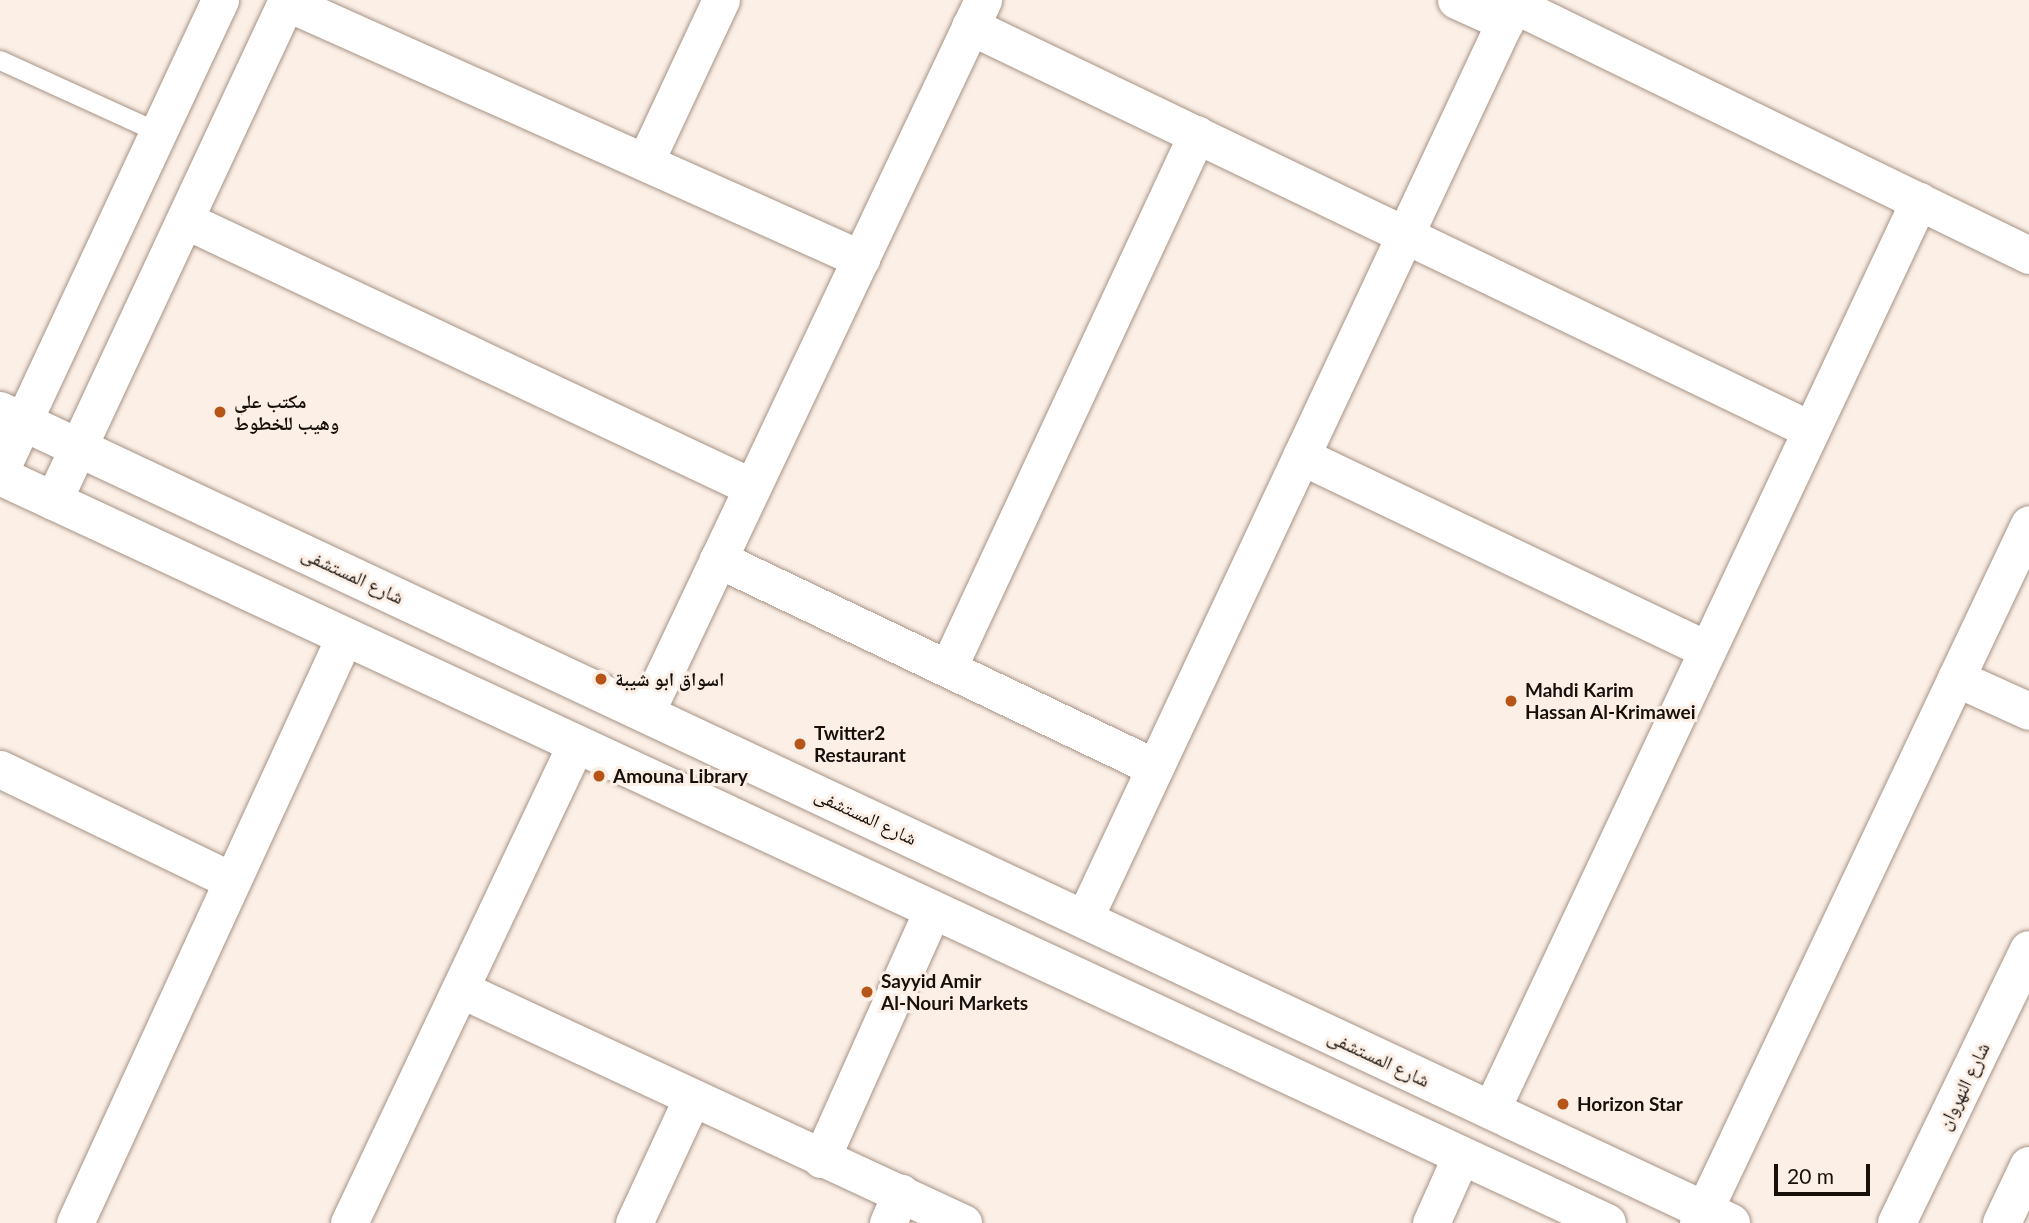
<!DOCTYPE html>
<meta charset="utf-8">
<style>
body{margin:0}
#map{position:relative;width:2029px;height:1223px;overflow:hidden;background:#fcefe6;font-family:Lato,"Noto Naskh Arabic",sans-serif}
div>[style]{position:absolute}
.roads{filter:drop-shadow(0 0 2px #a79385) drop-shadow(0 0 2px #a79385)}
.service>*{height:19px;margin:-9.5px;padding:0 9.5px;transform-origin:9.5px;border-radius:9.5px;background:#fff}
.minor>*{height:37px;margin:-18.5px;padding:0 18.5px;transform-origin:18.5px;border-radius:18.5px;background:#fff}
.tertiary>*{height:38px;margin:-19px;padding:0 19px;transform-origin:19px;border-radius:19px;background:#fff}
.secondary>*{height:38px;margin:-19px;padding:0 19px;transform-origin:19px;border-radius:19px;background:#fff}
.dots>*{width:19px;height:19px;translate:-50% -50%;box-sizing:border-box;border:4px solid #fcefe6;border-radius:50%}
span{translate:-50% -50%;white-space:nowrap;text-align:center;line-height:1.15;-webkit-text-stroke:6px #fcefe6;paint-order:stroke}
.poi-label{font-size:19px;color:#160f0a;font-weight:700}
.left{translate:0 -50%;text-align:left}
.street-label{font-size:19px;color:#160f0a}
.scale{position:absolute;left:1774px;top:1164px;width:96px;height:32px;box-sizing:border-box;border:4px solid #160f0a;border-top:0;padding-left:9px;font-size:21px;line-height:24px;white-space:nowrap;color:#160f0a;-webkit-text-stroke:5px #fcefe6;paint-order:stroke}
</style>
<div id="map">
<div class="roads">
<div class="service">
<i style="left:0;top:60px;width:174px;rotate:24.5deg"></i>
</div>
<div class="minor">
<i style="left:1456px;top:0;width:54px;rotate:24.2deg"></i>
<i style="left:286px;top:2px;width:630px;rotate:24.08deg"></i>
<i style="left:1513px;top:4px;width:574px;rotate:25.94deg"></i>
<i style="left:970px;top:26px;width:933px;rotate:25.66deg"></i>
<i style="left:645px;top:162px;width:179px;rotate:-64.9deg"></i>
<i style="left:185px;top:220px;width:627px;rotate:25.22deg"></i>
<i style="left:1301px;top:456px;width:450px;rotate:25.5deg"></i>
<i style="left:0;top:471px;width:520px;rotate:-64.96deg"></i>
<i style="left:53px;top:501px;width:553px;rotate:-64.96deg"></i>
<i style="left:718px;top:559px;width:484px;rotate:25.5deg"></i>
<i style="left:948px;top:668px;width:589px;rotate:-65deg"></i>
<i style="left:1956px;top:678px;width:80px;rotate:24.3deg"></i>
<i style="left:646px;top:712px;width:788px;rotate:-64.67deg"></i>
<i style="left:0;top:769px;width:256px;rotate:25.7deg"></i>
<i style="left:1084px;top:919px;width:1015px;rotate:-64.87deg"></i>
<i style="left:460px;top:989px;width:555px;rotate:24.95deg"></i>
<i style="left:1491px;top:1110px;width:1005px;rotate:-64.79deg"></i>
<i style="left:821px;top:1159px;width:272px;rotate:-65.9deg"></i>
<i style="left:75px;top:1223px;width:644px;rotate:-65.31deg"></i>
<i style="left:349px;top:1223px;width:528px;rotate:-64.65deg"></i>
<i style="left:634px;top:1223px;width:136px;rotate:-65.1deg"></i>
<i style="left:888px;top:1223px;width:33px;rotate:-67deg"></i>
<i style="left:1431px;top:1223px;width:73px;rotate:-65.9deg"></i>
<i style="left:1698px;top:1223px;width:773px;rotate:-64.66deg"></i>
</div>
<div class="tertiary">
<i style="left:0;top:411px;width:1912px;rotate:25.13deg"></i>
<i style="left:0;top:476px;width:1772px;rotate:24.93deg"></i>
</div>
<div class="secondary">
<i style="left:1897px;top:1223px;width:303px;rotate:-64.2deg"></i>
<i style="left:2002px;top:1223px;width:63px;rotate:-64.7deg"></i>
</div>
</div>
<div class="dots">
<i style="left:220px;top:412px;background:#b75518"></i>
<i style="left:601px;top:679px;background:#b75518"></i>
<i style="left:1511px;top:701px;background:#b75518"></i>
<i style="left:800px;top:744px;background:#b75518"></i>
<i style="left:599px;top:776px;background:#b75518"></i>
<i style="left:867px;top:992px;background:#b75518"></i>
<i style="left:1563px;top:1104px;background:#b75518"></i>
</div>
<div class="poi-label">
<span class="left" style="left:234px;top:412px">مكتب علي<br>وهيب للخطوط</span>
<span class="left" style="left:615px;top:679px">اسواق ابو شيبة</span>
<span class="left" style="left:1525px;top:701px">Mahdi Karim<br>Hassan Al-Krimawei</span>
<span class="left" style="left:814px;top:744px">Twitter2<br>Restaurant</span>
<span class="left" style="left:613px;top:776px">Amouna Library</span>
<span class="left" style="left:881px;top:992px">Sayyid Amir<br>Al-Nouri Markets</span>
<span class="left" style="left:1577px;top:1104px">Horizon Star</span>
</div>
<div class="street-label">
<span style="left:353px;top:575px;rotate:25deg">شارع المستشفى</span>
<span style="left:866px;top:816px;rotate:25deg">شارع المستشفى</span>
<span style="left:1379px;top:1058px;rotate:25deg">شارع المستشفى</span>
<span style="left:1963px;top:1086px;rotate:-64deg">شارع النهروان</span>
</div>
<div class="scale">20 m</div>
</div>
